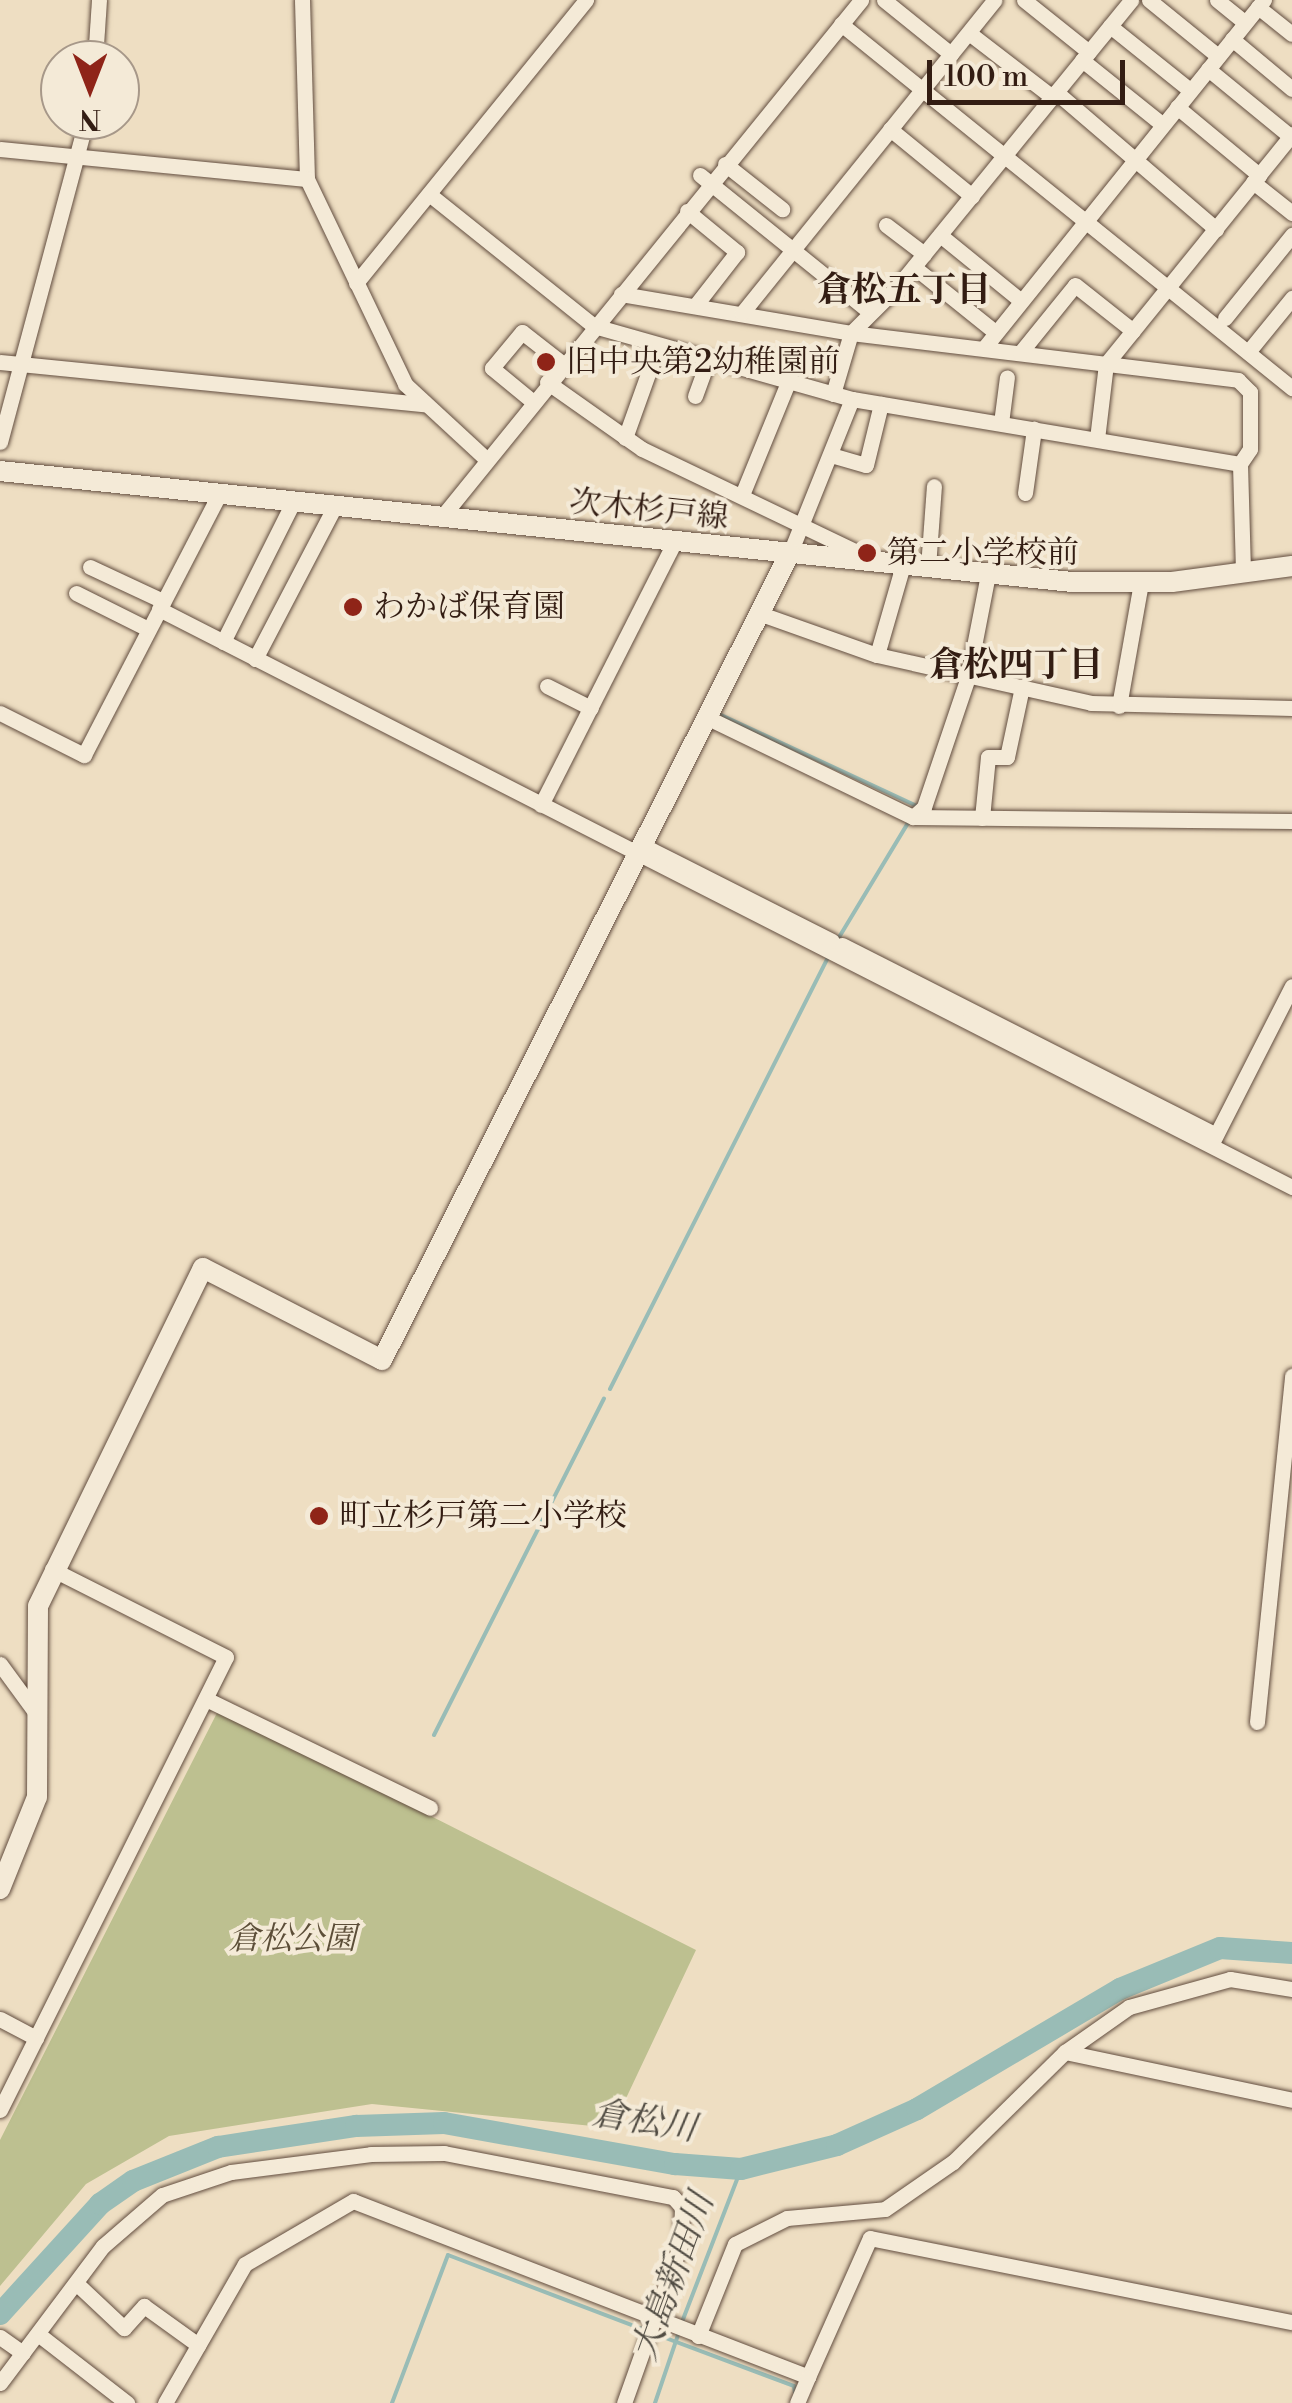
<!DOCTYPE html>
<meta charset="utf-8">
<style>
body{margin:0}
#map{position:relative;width:1292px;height:2403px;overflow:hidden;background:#eedec2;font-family:"Libre Bodoni","Noto Serif JP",serif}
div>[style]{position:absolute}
.green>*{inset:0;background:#bdc090}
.stream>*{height:4px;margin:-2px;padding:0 2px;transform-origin:2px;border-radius:2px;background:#99bcb6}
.river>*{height:22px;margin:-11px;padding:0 11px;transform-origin:11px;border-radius:11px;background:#99bcb6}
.roads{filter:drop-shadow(0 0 2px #624d3f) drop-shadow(0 0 2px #624d3f)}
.street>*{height:15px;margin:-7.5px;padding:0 7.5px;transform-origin:7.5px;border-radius:7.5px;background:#f4ead7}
.secondary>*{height:20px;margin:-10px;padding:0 10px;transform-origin:10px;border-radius:10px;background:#f4ead7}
.dots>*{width:28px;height:28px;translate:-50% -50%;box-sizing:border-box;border:5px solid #f4ead7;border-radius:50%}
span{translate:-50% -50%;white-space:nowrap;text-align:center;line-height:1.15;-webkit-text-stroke:8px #f4ead7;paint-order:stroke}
.poi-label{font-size:32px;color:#331d13}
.left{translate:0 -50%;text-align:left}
.street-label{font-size:32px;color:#331d13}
.park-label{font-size:32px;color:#5c4e38;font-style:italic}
.neighbourhood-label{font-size:35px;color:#331d13;font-weight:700}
.water-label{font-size:35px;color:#524d44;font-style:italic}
.north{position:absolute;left:40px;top:40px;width:100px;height:100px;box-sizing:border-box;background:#f4ead7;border:2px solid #a79889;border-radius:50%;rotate:180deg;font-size:28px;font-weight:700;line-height:40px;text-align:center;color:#331d13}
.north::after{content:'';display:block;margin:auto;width:35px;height:45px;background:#8f2418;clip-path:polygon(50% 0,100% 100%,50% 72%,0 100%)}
.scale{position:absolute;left:927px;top:60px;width:198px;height:45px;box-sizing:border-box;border:5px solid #331d13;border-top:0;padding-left:12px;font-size:30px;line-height:35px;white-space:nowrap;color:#331d13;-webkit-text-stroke:8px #f4ead7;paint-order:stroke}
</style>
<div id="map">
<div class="green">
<i style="clip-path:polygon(219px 1709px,696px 1950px,612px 2128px,372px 2104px,169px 2136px,86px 2184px,0 2286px,0 2140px)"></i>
</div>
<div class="stream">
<i style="left:721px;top:715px;width:216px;rotate:24.9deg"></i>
<i style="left:838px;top:939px;width:135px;rotate:-58.9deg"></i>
<i style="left:610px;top:1389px;width:485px;rotate:-63.2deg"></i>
<i style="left:434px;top:1735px;width:377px;rotate:-63.2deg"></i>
<i style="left:682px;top:2322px;width:164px;rotate:-68.9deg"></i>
<i style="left:655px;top:2334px;width:148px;rotate:20.5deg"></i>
<i style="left:794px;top:2386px;width:7px;rotate:82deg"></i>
<i style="left:392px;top:2403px;width:158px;rotate:-69.3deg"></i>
<i style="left:448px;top:2255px;width:213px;rotate:20.9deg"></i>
<i style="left:655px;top:2403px;width:75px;rotate:-71.3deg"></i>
</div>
<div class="river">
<i style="left:0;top:2314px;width:149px;rotate:-47.7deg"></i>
<i style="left:100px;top:2204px;width:40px;rotate:-34.9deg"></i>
<i style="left:133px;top:2181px;width:92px;rotate:-21.8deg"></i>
<i style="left:218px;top:2147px;width:140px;rotate:-8.7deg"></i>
<i style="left:356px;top:2126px;width:88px;rotate:-2deg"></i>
<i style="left:444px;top:2123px;width:235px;rotate:10.1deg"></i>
<i style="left:675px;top:2164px;width:66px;rotate:4.3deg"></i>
<i style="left:741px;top:2169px;width:99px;rotate:-14deg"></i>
<i style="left:837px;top:2145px;width:88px;rotate:-24.2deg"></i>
<i style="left:917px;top:2109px;width:236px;rotate:-30.6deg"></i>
<i style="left:1120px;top:1989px;width:108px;rotate:-22.3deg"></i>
<i style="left:1220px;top:1948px;width:72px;rotate:4deg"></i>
</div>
<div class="roads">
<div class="street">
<i style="left:302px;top:0;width:179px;rotate:88.4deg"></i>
<i style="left:307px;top:179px;width:227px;rotate:64.4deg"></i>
<i style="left:405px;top:384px;width:110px;rotate:42.8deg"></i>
<i style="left:884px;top:0;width:86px;rotate:38.9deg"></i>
<i style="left:1024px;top:0;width:83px;rotate:38.7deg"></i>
<i style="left:1149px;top:0;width:89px;rotate:39.1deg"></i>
<i style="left:1217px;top:0;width:36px;rotate:39deg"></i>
<i style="left:1258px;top:7px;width:43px;rotate:38.5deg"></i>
<i style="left:841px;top:24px;width:580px;rotate:38.91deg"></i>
<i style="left:1110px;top:26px;width:102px;rotate:38.7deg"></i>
<i style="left:969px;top:33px;width:105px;rotate:37.6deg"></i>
<i style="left:1232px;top:39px;width:78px;rotate:39.8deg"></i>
<i style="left:95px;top:60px;width:60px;rotate:-86.2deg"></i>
<i style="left:1082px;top:60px;width:102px;rotate:38.7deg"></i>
<i style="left:1208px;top:69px;width:106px;rotate:39.3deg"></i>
<i style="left:1056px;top:92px;width:211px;rotate:40.6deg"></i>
<i style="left:1177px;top:107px;width:107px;rotate:39.7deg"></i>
<i style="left:890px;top:129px;width:106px;rotate:39.3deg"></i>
<i style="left:0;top:149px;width:308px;rotate:5.6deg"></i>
<i style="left:725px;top:164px;width:73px;rotate:38.3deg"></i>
<i style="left:700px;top:175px;width:218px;rotate:38.9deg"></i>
<i style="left:1253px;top:182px;width:50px;rotate:38.5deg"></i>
<i style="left:429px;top:194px;width:211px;rotate:38.7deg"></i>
<i style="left:594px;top:326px;width:268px;rotate:15.8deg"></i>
<i style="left:852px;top:399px;width:393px;rotate:9.5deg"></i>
<i style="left:1240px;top:464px;width:108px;rotate:88.4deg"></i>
<i style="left:687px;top:211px;width:65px;rotate:39.4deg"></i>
<i style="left:737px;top:252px;width:68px;rotate:127.9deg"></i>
<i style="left:886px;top:225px;width:48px;rotate:37.3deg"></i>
<i style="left:940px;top:235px;width:103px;rotate:39.1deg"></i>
<i style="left:914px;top:267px;width:104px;rotate:38.7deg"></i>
<i style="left:356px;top:283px;width:365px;rotate:-50.9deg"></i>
<i style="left:621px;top:294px;width:233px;rotate:9.6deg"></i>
<i style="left:851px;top:333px;width:390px;rotate:6.9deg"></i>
<i style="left:1238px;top:380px;width:17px;rotate:45deg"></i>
<i style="left:1250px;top:392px;width:57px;rotate:90deg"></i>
<i style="left:1250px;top:449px;width:18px;rotate:124deg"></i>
<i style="left:742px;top:313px;width:402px;rotate:-51.1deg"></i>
<i style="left:1225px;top:318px;width:107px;rotate:-51.1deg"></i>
<i style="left:984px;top:348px;width:447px;rotate:-51.2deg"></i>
<i style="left:1248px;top:352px;width:70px;rotate:-50.8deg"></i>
<i style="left:1020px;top:353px;width:87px;rotate:-51deg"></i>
<i style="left:1075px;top:285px;width:74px;rotate:38.4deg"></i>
<i style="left:0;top:362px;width:426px;rotate:5.7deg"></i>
<i style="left:547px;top:382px;width:116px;rotate:35.2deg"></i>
<i style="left:642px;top:449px;width:255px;rotate:25.6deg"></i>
<i style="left:833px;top:394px;width:64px;rotate:-73.6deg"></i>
<i style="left:851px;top:333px;width:66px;rotate:-45deg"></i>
<i style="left:898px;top:286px;width:369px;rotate:-50.8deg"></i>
<i style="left:695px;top:396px;width:38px;rotate:-70deg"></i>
<i style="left:532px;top:401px;width:52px;rotate:-140.5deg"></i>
<i style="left:492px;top:368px;width:47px;rotate:-50.2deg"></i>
<i style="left:522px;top:332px;width:52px;rotate:38deg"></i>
<i style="left:1001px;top:423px;width:46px;rotate:-82.6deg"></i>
<i style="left:625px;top:438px;width:98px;rotate:-70.3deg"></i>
<i style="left:1097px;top:439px;width:76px;rotate:-83.2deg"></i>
<i style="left:1106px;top:364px;width:296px;rotate:-51deg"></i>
<i style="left:0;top:442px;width:333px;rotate:-75deg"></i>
<i style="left:831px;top:455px;width:36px;rotate:16deg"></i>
<i style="left:866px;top:465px;width:63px;rotate:-76.2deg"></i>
<i style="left:1025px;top:493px;width:65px;rotate:-82deg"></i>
<i style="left:742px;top:495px;width:122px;rotate:-67.8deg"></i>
<i style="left:441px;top:518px;width:667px;rotate:-50.96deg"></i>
<i style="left:790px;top:553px;width:166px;rotate:-68.1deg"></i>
<i style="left:90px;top:567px;width:81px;rotate:25deg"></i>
<i style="left:928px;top:567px;width:81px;rotate:-85.8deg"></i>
<i style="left:76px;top:593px;width:80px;rotate:26.6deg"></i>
<i style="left:159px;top:609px;width:1272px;rotate:27.03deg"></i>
<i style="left:761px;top:614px;width:123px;rotate:19.5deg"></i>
<i style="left:877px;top:655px;width:219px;rotate:12.6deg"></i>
<i style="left:1091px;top:703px;width:201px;rotate:1.4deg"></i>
<i style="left:223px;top:642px;width:154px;rotate:-63.4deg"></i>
<i style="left:877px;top:655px;width:94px;rotate:-73.9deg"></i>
<i style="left:255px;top:659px;width:170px;rotate:-62.4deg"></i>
<i style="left:547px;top:686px;width:49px;rotate:26.6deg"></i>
<i style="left:1119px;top:706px;width:126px;rotate:-79.9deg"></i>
<i style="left:0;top:713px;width:94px;rotate:26.6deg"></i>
<i style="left:84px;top:755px;width:293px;rotate:-62.6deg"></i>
<i style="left:708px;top:718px;width:228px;rotate:25.8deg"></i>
<i style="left:913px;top:817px;width:379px;rotate:0.6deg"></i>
<i style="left:541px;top:805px;width:294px;rotate:-63.1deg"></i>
<i style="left:913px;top:817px;width:15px;rotate:-42deg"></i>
<i style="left:924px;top:807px;width:137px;rotate:-71.3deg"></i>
<i style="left:968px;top:677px;width:105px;rotate:-79deg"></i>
<i style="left:982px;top:818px;width:61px;rotate:-84.4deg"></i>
<i style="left:988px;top:757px;width:19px"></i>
<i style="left:1007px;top:757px;width:72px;rotate:-77.9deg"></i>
<i style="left:648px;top:848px;width:206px;rotate:26.8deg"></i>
<i style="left:842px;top:945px;width:419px;rotate:26.9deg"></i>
<i style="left:1212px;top:1143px;width:176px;rotate:-63deg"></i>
<i style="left:0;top:1664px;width:64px;rotate:53.8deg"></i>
<i style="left:206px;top:1699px;width:249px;rotate:25.9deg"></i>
<i style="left:1257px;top:1722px;width:348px;rotate:-84.2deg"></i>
<i style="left:0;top:2019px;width:41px;rotate:27.8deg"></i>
<i style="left:1065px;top:2052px;width:232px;rotate:11.9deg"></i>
<i style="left:0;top:2110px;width:506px;rotate:-63.49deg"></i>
<i style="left:226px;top:1657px;width:195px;rotate:-153.2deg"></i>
<i style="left:76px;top:2283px;width:66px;rotate:43.2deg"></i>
<i style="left:124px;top:2328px;width:30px;rotate:-48deg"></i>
<i style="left:144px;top:2306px;width:67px;rotate:35.8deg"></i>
<i style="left:38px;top:2334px;width:113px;rotate:37.8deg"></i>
<i style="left:698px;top:2336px;width:99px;rotate:-68.1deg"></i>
<i style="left:735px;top:2244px;width:58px;rotate:-26.6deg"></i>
<i style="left:787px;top:2218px;width:98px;rotate:-5.2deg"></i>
<i style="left:885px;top:2209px;width:83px;rotate:-34.7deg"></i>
<i style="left:953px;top:2162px;width:157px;rotate:-44.5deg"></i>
<i style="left:1065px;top:2052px;width:78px;rotate:-35.1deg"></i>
<i style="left:1129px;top:2007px;width:105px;rotate:-15.5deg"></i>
<i style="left:1230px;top:1979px;width:63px;rotate:9.2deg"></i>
<i style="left:0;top:2337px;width:28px;rotate:35deg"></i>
<i style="left:0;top:2383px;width:171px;rotate:-53.1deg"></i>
<i style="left:103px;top:2246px;width:78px;rotate:-40.8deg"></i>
<i style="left:162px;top:2195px;width:73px;rotate:-18.4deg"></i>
<i style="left:231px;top:2172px;width:141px;rotate:-7.3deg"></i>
<i style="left:371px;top:2154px;width:73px;rotate:-0.8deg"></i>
<i style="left:444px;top:2153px;width:233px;rotate:10.9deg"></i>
<i style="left:673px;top:2197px;width:13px;rotate:48deg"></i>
<i style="left:682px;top:2207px;width:36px;rotate:92deg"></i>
<i style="left:681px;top:2243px;width:170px;rotate:109.6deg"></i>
<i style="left:165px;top:2403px;width:160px;rotate:-60.1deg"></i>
<i style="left:245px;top:2264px;width:125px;rotate:-30.3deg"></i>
<i style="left:353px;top:2201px;width:488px;rotate:21.1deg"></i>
<i style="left:808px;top:2377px;width:152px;rotate:-66deg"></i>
<i style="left:870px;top:2238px;width:430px;rotate:11.3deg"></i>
<i style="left:797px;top:2403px;width:28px;rotate:-67deg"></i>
</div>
<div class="secondary">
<i style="left:0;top:471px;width:1078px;rotate:5.91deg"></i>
<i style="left:1072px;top:582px;width:100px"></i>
<i style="left:1172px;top:582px;width:121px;rotate:-7.6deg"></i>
<i style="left:0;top:1889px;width:99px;rotate:-68.1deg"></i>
<i style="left:37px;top:1797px;width:191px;rotate:-89.7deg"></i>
<i style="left:38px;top:1606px;width:376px;rotate:-64deg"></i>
<i style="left:203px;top:1268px;width:201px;rotate:27.2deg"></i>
<i style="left:382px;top:1360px;width:904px;rotate:-63.18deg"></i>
</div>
</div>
<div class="dots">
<i style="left:546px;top:362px;background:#8f2418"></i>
<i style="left:867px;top:553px;background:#8f2418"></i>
<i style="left:353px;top:607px;background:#8f2418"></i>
<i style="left:319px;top:1516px;background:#8f2418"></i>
</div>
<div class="poi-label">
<span class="left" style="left:566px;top:362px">旧中央第2幼稚園前</span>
<span class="left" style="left:887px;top:553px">第二小学校前</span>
<span class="left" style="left:373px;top:607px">わかば保育園</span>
<span class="left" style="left:339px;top:1516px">町立杉戸第二小学校</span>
</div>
<div class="street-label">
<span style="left:649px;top:510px;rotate:6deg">次木杉戸線</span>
</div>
<div class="park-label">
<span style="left:292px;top:1939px">倉松公園</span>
</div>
<div class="neighbourhood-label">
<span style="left:904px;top:291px">倉松五丁目</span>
<span style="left:1016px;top:666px">倉松四丁目</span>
</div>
<div class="water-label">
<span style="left:644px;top:2122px;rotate:9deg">倉松川</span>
<span style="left:674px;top:2277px;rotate:-70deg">大島新田川</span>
</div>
<div class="north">N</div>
<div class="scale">100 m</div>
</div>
